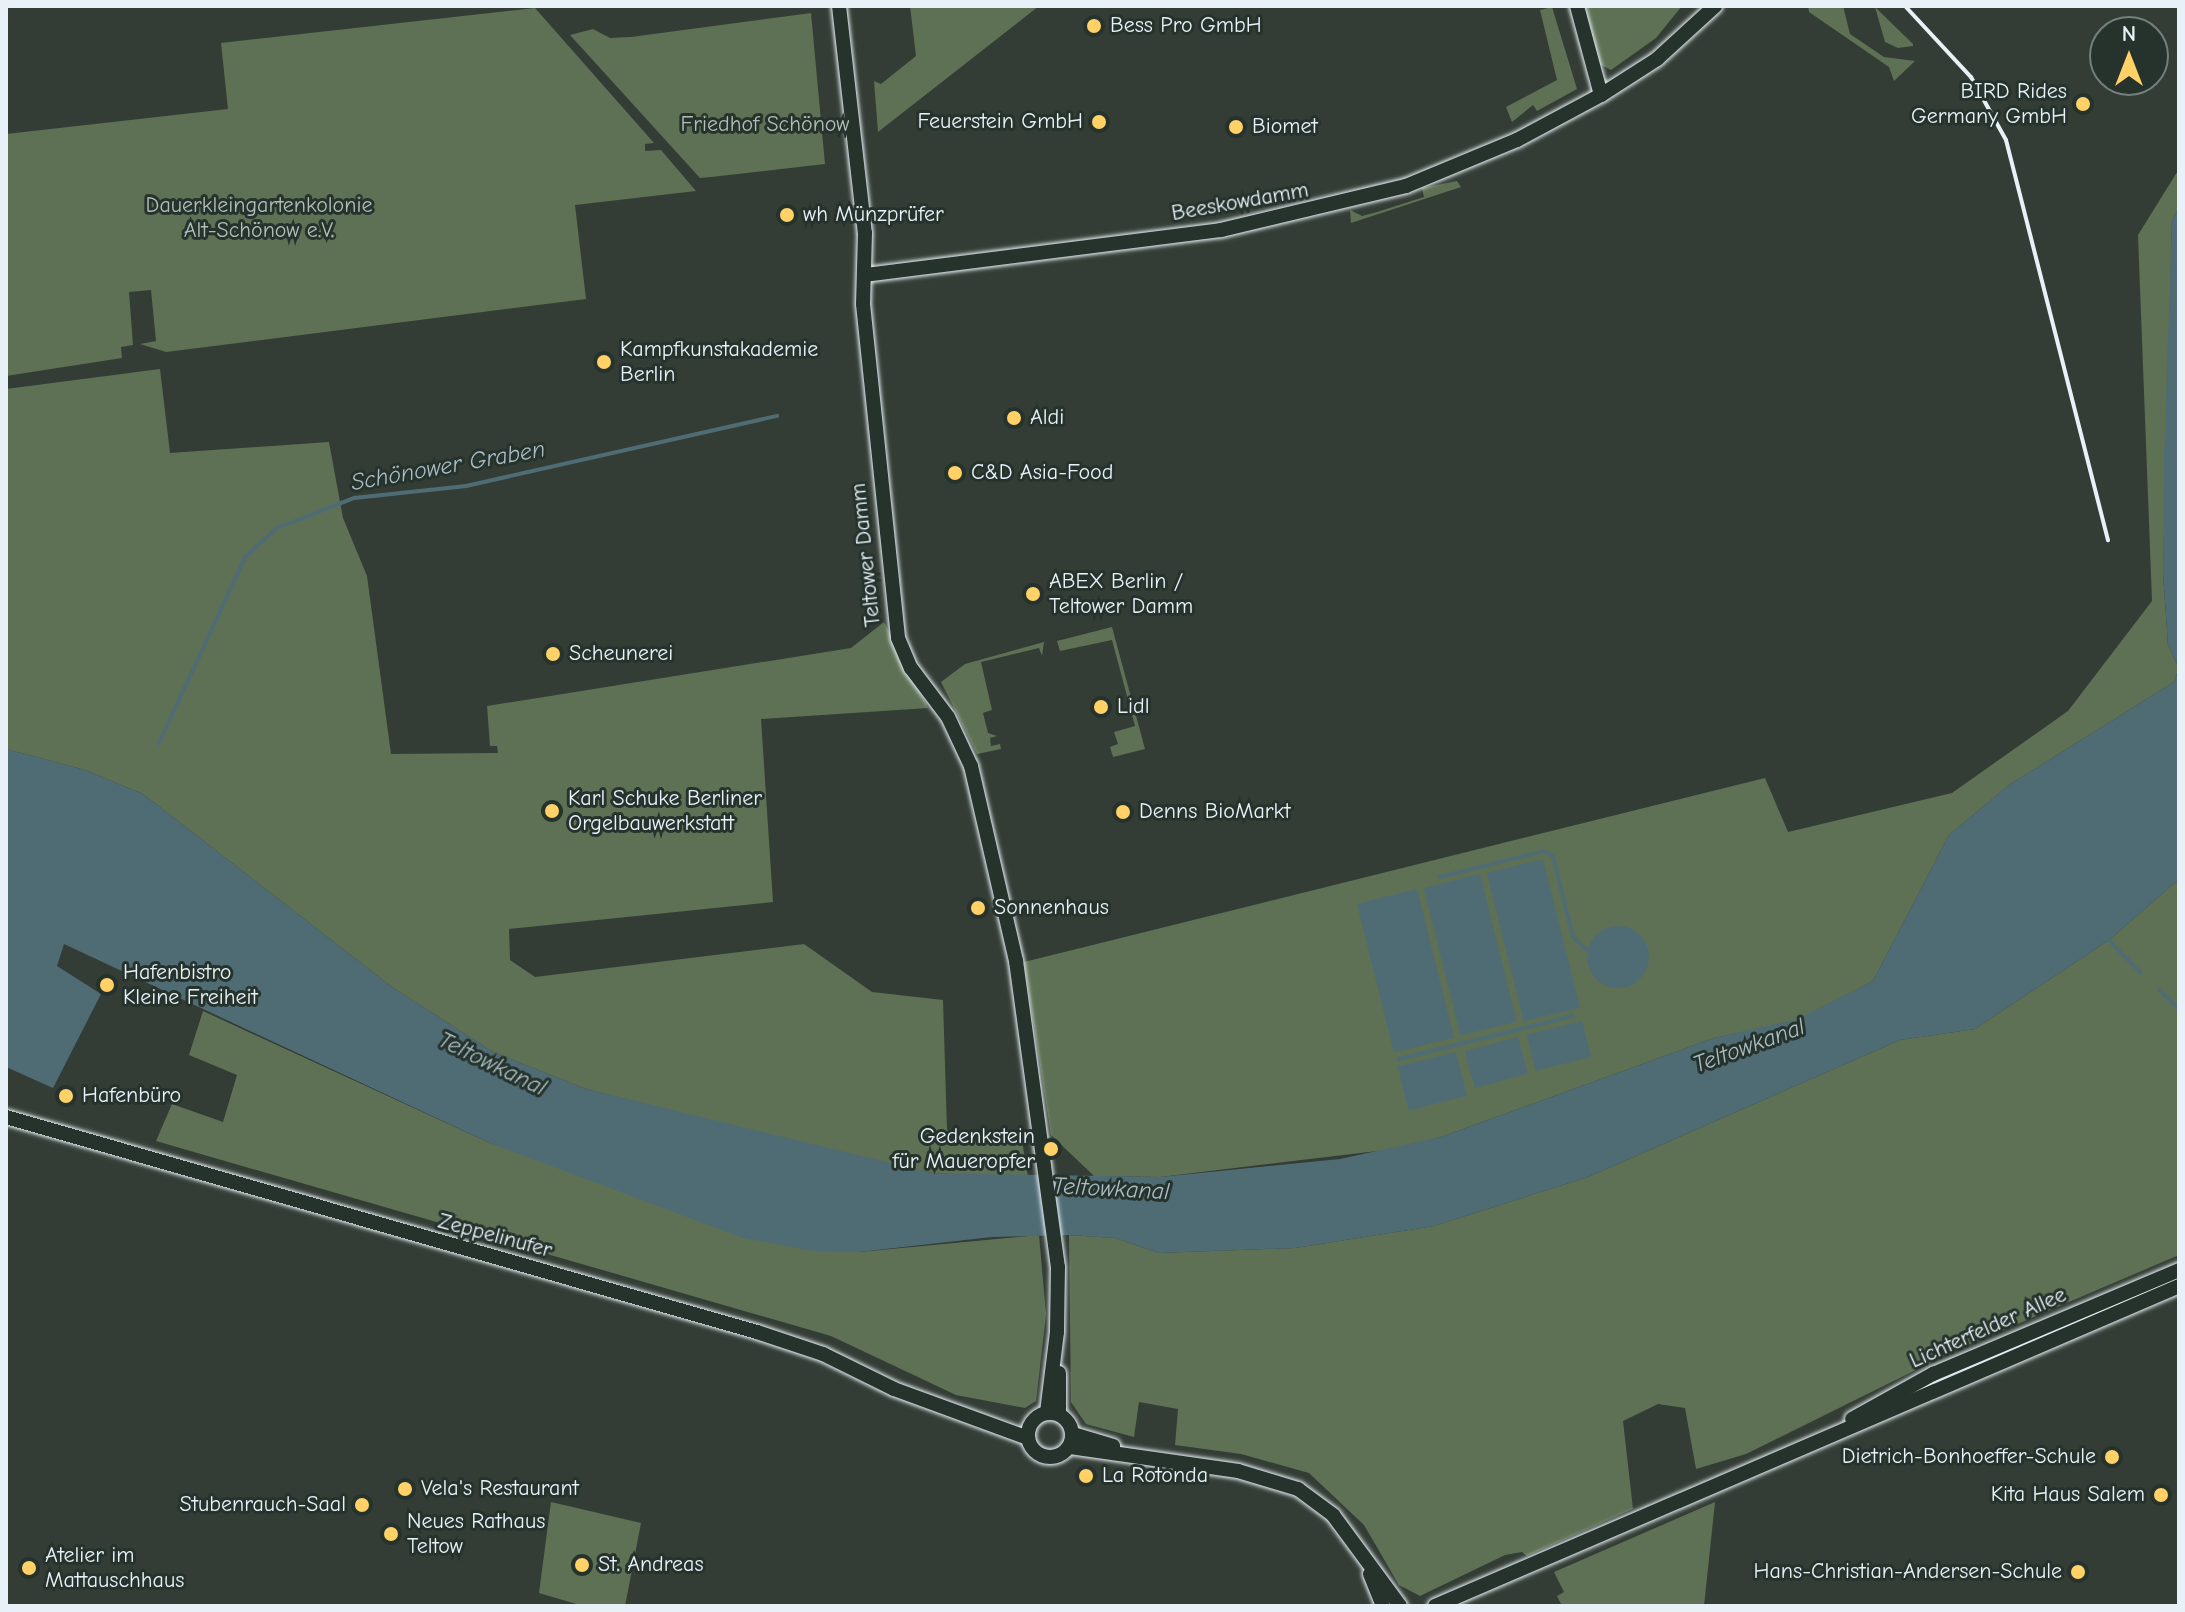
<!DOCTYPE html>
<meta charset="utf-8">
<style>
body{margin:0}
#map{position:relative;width:2185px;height:1612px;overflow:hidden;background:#343d35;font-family:"Comic Neue",sans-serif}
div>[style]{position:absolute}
.green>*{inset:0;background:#5e7154}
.water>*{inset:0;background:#4f6c75;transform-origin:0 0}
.round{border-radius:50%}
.stream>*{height:4px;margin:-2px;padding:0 2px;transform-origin:2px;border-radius:2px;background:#4f6c75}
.roads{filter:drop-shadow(0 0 2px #e8f1f8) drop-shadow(0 0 2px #e8f1f8)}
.secondary>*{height:14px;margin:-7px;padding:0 7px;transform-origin:7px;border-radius:7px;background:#26332d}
.secondary>.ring{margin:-7px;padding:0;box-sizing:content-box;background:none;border:14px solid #26332d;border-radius:50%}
.rail>*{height:4px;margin:-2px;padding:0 2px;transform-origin:2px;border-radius:2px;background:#e8f1f8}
.dots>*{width:22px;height:22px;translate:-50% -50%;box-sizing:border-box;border:4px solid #26332d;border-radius:50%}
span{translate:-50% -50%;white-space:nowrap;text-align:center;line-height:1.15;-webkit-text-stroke:6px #26332d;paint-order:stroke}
.poi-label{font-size:22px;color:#e8f1f8}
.left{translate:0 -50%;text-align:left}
.right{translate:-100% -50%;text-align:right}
.park-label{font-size:22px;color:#b1beb6}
.street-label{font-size:22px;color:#e8f1f8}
.water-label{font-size:24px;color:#abbcc4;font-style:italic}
.frame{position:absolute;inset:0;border:8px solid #e8f1f8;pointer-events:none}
.north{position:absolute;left:2089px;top:16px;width:80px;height:80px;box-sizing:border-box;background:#26332d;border:2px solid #747f7e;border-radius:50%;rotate:0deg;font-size:22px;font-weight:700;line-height:32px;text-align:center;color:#e8f1f8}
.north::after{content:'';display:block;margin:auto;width:28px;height:36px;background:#ffd166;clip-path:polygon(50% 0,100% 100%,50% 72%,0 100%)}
</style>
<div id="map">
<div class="green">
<i style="clip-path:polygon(910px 6px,1039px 6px,878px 132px,874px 81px,881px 84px,916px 56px)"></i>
<i style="clip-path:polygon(1584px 6px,1682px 6px,1656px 38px,1611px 70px,1599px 64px)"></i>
<i style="clip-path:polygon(1808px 6px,1843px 6px,1850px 34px,1884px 57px,1915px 61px,1894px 81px,1889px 67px,1809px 12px)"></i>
<i style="clip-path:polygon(1552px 7px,1577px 89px,1537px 111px,1533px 105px,1512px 122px,1506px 107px,1557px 80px,1540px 10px)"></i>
<i style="clip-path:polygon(1875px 7px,1913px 44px,1913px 46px,1898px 48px,1885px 42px)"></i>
<i style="clip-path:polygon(535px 8px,654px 143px,645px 144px,645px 151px,661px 150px,696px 191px,575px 205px,586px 299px,166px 352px,140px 344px,156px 341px,151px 290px,129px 292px,133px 345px,121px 347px,122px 358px,6px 376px,6px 134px,228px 109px,221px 43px)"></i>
<i style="clip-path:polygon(811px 13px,825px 164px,711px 177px,700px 178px,570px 35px,593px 29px,610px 38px,631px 37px)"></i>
<i style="clip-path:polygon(2179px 169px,2179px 208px,2172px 220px,2163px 573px,2168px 645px,2179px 668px,2174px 682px,2009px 785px,1949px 835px,1873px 981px,1795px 1021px,1714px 1038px,1441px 1137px,1394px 1149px,1160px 1177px,1094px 1176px,1051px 1135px,1024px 962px,1765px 778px,1788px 832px,1952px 793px,2068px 711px,2152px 601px,2138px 235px)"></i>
<i style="clip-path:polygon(1457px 181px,1461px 187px,1351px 223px,1350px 210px,1362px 216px,1377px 212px,1424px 197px,1422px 188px)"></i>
<i style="clip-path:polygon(160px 369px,170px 453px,329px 442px,343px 518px,367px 576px,391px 754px,498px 753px,497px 746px,490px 746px,487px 706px,851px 648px,884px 622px,928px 708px,761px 719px,773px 902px,509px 929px,510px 960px,535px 977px,804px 944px,872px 992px,943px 1000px,947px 1130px,1021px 1135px,1028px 1177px,932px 1173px,844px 1154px,586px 1089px,493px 1052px,392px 987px,143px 794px,85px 770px,6px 749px,6px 389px)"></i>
<i style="clip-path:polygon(1112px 627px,1145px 749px,1113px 757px,1110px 747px,1118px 744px,1114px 732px,1135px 726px,1112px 640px,1060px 651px,1057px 641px)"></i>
<i style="clip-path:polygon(1044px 642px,1042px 656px,1039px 648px,981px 662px,992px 710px,983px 713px,988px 733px,997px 736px,990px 738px,991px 746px,1000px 744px,1001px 749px,977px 754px,941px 682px,965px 664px)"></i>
<i style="clip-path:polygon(2179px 879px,2179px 1255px,1952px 1352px,1746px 1454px,1696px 1469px,1685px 1408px,1658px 1404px,1623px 1421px,1633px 1509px,1527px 1556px,1522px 1552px,1505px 1555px,1420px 1596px,1399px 1585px,1364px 1525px,1309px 1473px,1241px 1454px,1175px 1445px,1178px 1409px,1139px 1402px,1134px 1437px,1086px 1424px,1071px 1402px,1069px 1235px,1115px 1238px,1159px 1253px,1295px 1248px,1434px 1226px,1588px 1177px,1900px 1040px,1975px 1029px,2109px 940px)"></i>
<i style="clip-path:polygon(203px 1011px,490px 1143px,859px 1252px,1039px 1235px,1046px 1314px,1036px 1401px,1025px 1408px,956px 1395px,831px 1336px,156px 1141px,172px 1104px,223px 1122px,237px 1075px,189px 1055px)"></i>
<i style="clip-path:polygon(551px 1502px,641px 1523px,625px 1606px,583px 1606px,539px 1593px)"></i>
<i style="clip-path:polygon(1715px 1502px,1704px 1606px,1562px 1606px,1557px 1596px,1564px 1592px,1554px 1572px)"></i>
</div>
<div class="water">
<i style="clip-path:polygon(2179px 208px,2179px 879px,2109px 940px,1975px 1029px,1900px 1040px,1588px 1177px,1434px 1226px,1295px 1248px,1159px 1253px,1115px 1238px,1069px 1235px,992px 1237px,859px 1252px,814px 1251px,743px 1238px,490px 1143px,64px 944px,57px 966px,101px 994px,53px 1088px,6px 1067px,6px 749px,85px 770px,143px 794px,392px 987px,493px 1052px,586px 1089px,932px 1173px,1160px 1177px,1340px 1159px,1441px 1137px,1714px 1038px,1795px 1020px,1873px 981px,1949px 835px,2009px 785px,2174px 682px,2179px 668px,2168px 645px,2163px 573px,2164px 461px,2172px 220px)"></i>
<i style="left:1543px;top:859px;width:153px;height:58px;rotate:76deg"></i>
<i style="left:1480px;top:874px;width:152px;height:58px;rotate:76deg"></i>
<i style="left:1417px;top:889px;width:153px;height:62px;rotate:76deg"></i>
<i class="round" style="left:1587px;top:926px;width:62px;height:62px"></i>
<i style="left:1582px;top:1021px;width:37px;height:57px;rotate:76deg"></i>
<i style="left:1518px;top:1037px;width:38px;height:55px;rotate:75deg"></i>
<i style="left:1456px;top:1052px;width:45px;height:60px;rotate:76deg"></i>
</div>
<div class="stream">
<i style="left:159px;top:743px;width:206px;rotate:-65.1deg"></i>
<i style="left:246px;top:556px;width:42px;rotate:-42.1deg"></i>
<i style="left:277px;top:528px;width:83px;rotate:-21.3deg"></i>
<i style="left:354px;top:498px;width:113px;rotate:-6.1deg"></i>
<i style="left:466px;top:486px;width:319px;rotate:-12.7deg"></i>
<i style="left:1440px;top:877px;width:107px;rotate:-14deg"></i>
<i style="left:1544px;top:851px;width:10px;rotate:29deg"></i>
<i style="left:1553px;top:856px;width:83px;rotate:76.1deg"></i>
<i style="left:1573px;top:937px;width:21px;rotate:43deg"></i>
<i style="left:2106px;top:937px;width:50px;rotate:45.8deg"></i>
<i style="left:2159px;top:990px;width:28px;rotate:44deg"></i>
<i style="left:1399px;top:1059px;width:179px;rotate:-13.9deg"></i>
</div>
<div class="roads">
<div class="secondary">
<i style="left:839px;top:6px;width:228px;rotate:83.5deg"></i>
<i style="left:865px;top:233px;width:71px;rotate:91.6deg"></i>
<i style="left:863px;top:304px;width:336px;rotate:84deg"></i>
<i style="left:898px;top:638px;width:33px;rotate:67deg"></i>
<i style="left:911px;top:668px;width:61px;rotate:52.9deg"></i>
<i style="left:948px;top:717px;width:54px;rotate:64.9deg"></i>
<i style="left:971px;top:766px;width:200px;rotate:77deg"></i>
<i style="left:1016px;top:961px;width:309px;rotate:82.2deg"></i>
<i style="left:1058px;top:1267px;width:65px;rotate:90.9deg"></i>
<i style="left:1057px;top:1332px;width:81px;rotate:97.1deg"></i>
<i style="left:1577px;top:6px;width:92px;rotate:74.9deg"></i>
<i style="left:865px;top:275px;width:359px;rotate:-7.2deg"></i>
<i style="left:1221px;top:230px;width:190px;rotate:-13.4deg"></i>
<i style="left:1406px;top:186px;width:120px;rotate:-22.5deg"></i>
<i style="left:1517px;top:140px;width:95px;rotate:-28.2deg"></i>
<i style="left:1601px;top:95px;width:67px;rotate:-32.7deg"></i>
<i style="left:1657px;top:59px;width:79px;rotate:-42.4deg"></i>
<i style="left:6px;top:1117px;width:781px;rotate:15.98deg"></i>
<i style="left:757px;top:1332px;width:70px;rotate:18.4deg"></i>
<i style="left:823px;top:1354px;width:79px;rotate:26.2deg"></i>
<i style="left:894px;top:1389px;width:143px;rotate:20.1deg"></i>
<i style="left:1059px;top:1373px;width:41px;rotate:90deg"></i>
<i class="ring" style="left:1028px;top:1413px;width:30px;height:30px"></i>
<i style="left:1852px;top:1419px;width:93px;rotate:-29.1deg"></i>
<i style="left:1933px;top:1374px;width:267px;rotate:-22.9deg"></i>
<i style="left:1073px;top:1434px;width:42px;rotate:16.7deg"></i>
<i style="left:1070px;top:1447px;width:170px;rotate:8.1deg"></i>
<i style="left:1238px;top:1471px;width:63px;rotate:16.7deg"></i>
<i style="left:1298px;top:1489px;width:44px;rotate:36.6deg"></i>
<i style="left:1333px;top:1515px;width:113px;rotate:53.6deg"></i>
<i style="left:1370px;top:1574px;width:35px;rotate:68deg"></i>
<i style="left:1435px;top:1606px;width:810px;rotate:-23.27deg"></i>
</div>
</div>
<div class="rail">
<i style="left:1905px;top:6px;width:97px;rotate:47.1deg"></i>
<i style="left:1971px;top:77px;width:72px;rotate:60.9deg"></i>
<i style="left:2006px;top:140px;width:413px;rotate:75.7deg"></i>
</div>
<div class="dots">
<i style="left:1094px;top:26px;background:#ffd166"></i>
<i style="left:2083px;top:104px;background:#ffd166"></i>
<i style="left:1099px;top:122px;background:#ffd166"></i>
<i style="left:1236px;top:127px;background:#ffd166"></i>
<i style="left:787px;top:215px;background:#ffd166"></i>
<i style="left:604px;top:362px;background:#ffd166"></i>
<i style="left:1014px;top:418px;background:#ffd166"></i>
<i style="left:955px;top:473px;background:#ffd166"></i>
<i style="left:1033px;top:594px;background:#ffd166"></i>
<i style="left:553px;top:654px;background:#ffd166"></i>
<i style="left:1101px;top:707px;background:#ffd166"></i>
<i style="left:552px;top:811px;background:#ffd166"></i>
<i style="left:1123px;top:812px;background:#ffd166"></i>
<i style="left:978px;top:908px;background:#ffd166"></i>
<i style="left:107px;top:985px;background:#ffd166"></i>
<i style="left:66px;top:1096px;background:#ffd166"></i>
<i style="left:1051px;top:1149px;background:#ffd166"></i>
<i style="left:2112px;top:1457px;background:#ffd166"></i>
<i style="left:1086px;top:1476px;background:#ffd166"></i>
<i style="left:405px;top:1489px;background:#ffd166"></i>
<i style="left:2161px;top:1495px;background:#ffd166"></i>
<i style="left:362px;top:1505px;background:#ffd166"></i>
<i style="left:391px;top:1534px;background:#ffd166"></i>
<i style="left:582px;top:1565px;background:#ffd166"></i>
<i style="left:29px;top:1568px;background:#ffd166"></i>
<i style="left:2078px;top:1572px;background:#ffd166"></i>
</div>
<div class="poi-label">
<span class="left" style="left:1110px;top:26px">Bess Pro GmbH</span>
<span class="right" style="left:2067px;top:104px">BIRD Rides<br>Germany GmbH</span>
<span class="right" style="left:1083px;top:122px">Feuerstein GmbH</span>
<span class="left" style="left:1252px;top:127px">Biomet</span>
<span class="left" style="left:803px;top:215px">wh Münzprüfer</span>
<span class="left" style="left:620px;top:362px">Kampfkunstakademie<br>Berlin</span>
<span class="left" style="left:1030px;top:418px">Aldi</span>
<span class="left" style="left:971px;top:473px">C&amp;D Asia-Food</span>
<span class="left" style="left:1049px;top:594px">ABEX Berlin /<br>Teltower Damm</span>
<span class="left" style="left:569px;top:654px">Scheunerei</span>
<span class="left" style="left:1117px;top:707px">Lidl</span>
<span class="left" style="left:568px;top:811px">Karl Schuke Berliner<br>Orgelbauwerkstatt</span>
<span class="left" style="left:1139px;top:812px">Denns BioMarkt</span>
<span class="left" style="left:994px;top:908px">Sonnenhaus</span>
<span class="left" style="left:123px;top:985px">Hafenbistro<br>Kleine Freiheit</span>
<span class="left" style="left:82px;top:1096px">Hafenbüro</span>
<span class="right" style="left:1035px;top:1149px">Gedenkstein<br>für Maueropfer</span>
<span class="right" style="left:2096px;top:1457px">Dietrich-Bonhoeffer-Schule</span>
<span class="left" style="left:1102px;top:1476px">La Rotonda</span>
<span class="left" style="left:421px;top:1489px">Vela's Restaurant</span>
<span class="right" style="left:2145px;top:1495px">Kita Haus Salem</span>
<span class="right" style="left:346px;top:1505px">Stubenrauch-Saal</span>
<span class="left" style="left:407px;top:1534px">Neues Rathaus<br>Teltow</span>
<span class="left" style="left:45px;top:1568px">Atelier im<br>Mattauschhaus</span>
<span class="left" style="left:598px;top:1565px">St. Andreas</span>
<span class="right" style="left:2062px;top:1572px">Hans-Christian-Andersen-Schule</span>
</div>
<div class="park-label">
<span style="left:765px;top:125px">Friedhof Schönow</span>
<span style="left:259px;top:218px">Dauerkleingartenkolonie<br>Alt-Schönow e.V.</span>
</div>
<div class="street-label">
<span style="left:1240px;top:202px;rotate:-10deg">Beeskowdamm</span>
<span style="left:866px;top:555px;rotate:-96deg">Teltower Damm</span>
<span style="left:495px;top:1236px;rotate:15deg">Zeppelinufer</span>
<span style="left:1988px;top:1328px;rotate:-24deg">Lichterfelder Allee</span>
</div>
<div class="water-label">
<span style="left:448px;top:466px;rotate:-10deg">Schönower Graben</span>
<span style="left:1749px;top:1046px;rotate:-20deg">Teltowkanal</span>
<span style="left:492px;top:1064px;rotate:26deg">Teltowkanal</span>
<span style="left:1111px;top:1189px;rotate:3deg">Teltowkanal</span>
</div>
<div class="frame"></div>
<div class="north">N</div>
</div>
